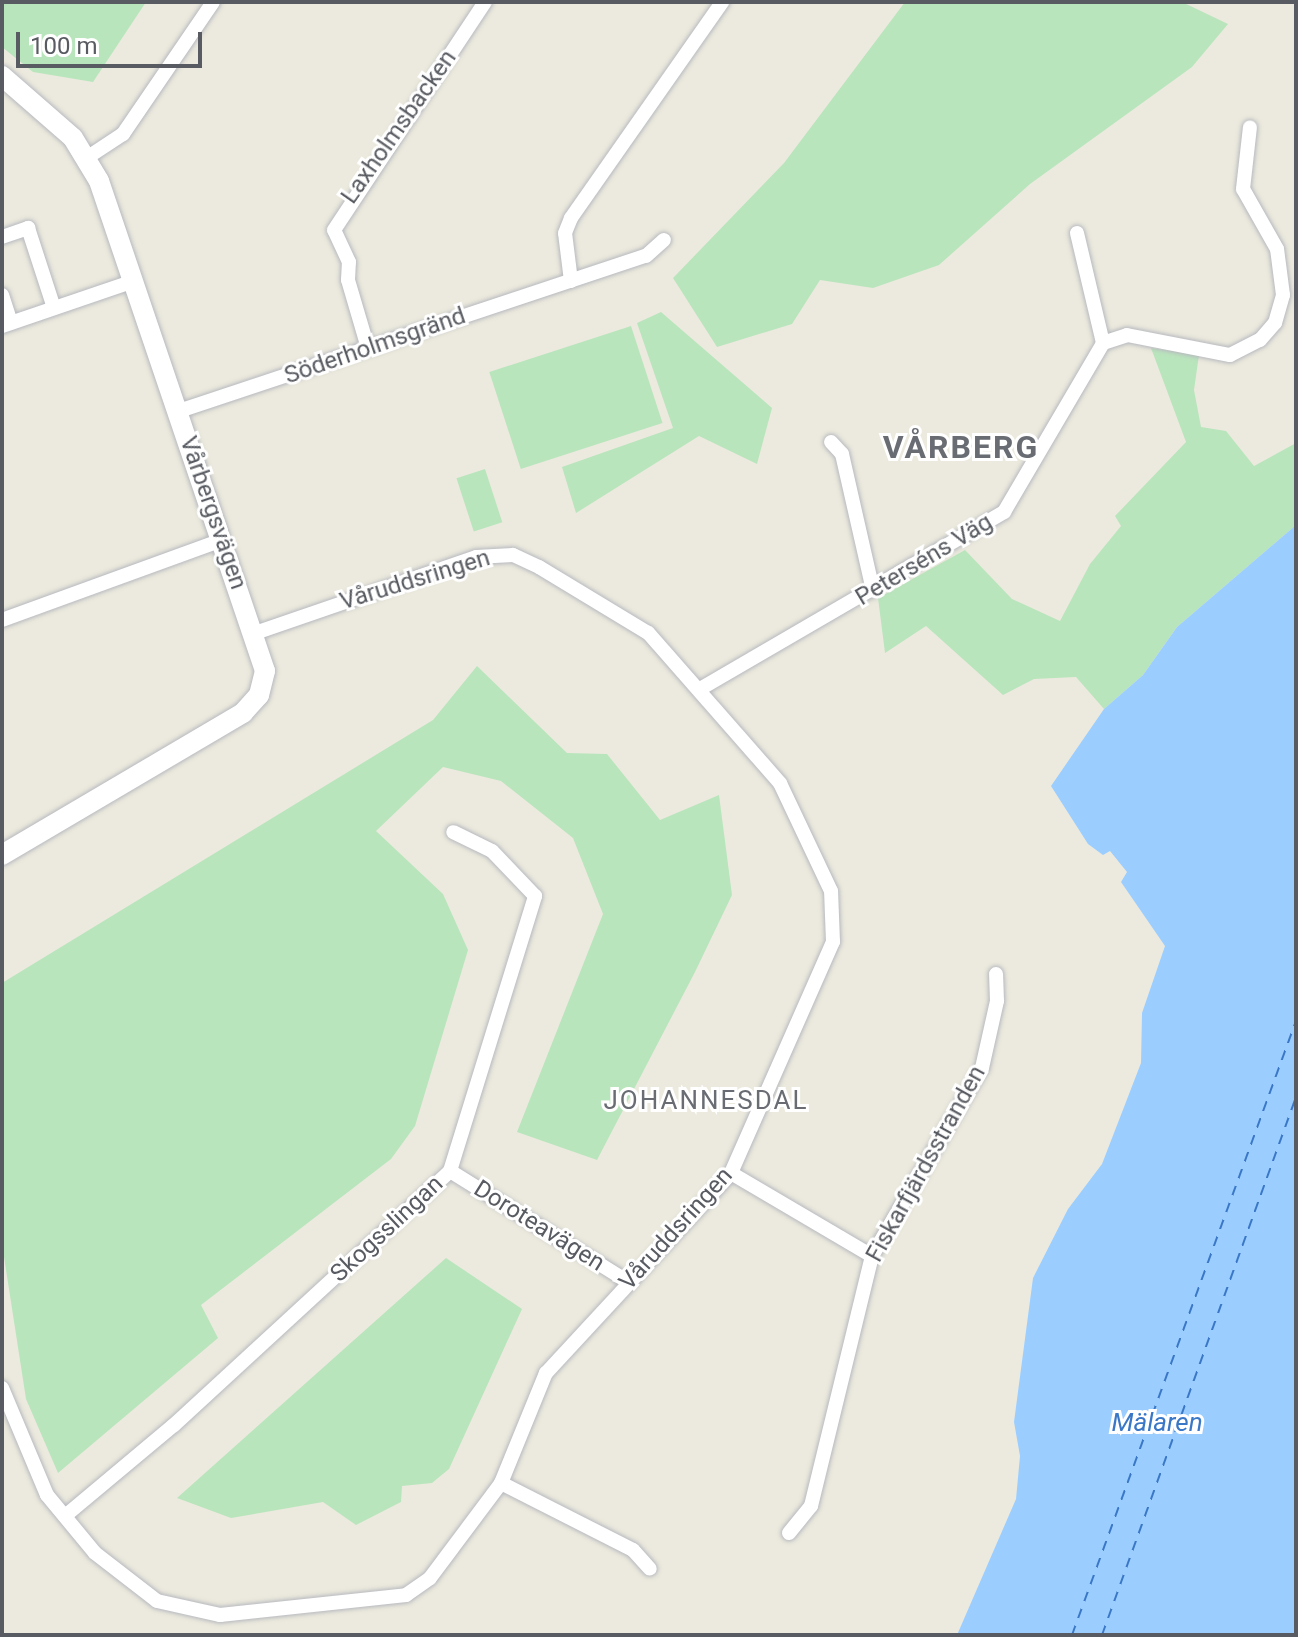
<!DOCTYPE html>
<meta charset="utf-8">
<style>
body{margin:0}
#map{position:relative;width:1298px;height:1637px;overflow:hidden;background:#eceade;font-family:Roboto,sans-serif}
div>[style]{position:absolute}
.green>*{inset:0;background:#b9e5bc;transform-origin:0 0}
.water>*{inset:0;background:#9bceff}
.ferry>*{height:2px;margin-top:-1px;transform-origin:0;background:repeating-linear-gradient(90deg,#3a77c6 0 10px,transparent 0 18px)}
.roads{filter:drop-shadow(0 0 2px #b7b9bf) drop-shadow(0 0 2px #b7b9bf)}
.street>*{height:14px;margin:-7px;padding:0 7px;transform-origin:7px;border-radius:7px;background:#fff}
.secondary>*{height:20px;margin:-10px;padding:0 10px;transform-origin:10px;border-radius:10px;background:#fff}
span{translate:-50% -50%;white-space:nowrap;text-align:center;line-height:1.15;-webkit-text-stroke:6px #fff;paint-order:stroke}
.street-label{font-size:24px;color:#585b61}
.neighbourhood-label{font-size:26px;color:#696d73;letter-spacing:2px}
.water-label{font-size:26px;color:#3a77c6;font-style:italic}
.district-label{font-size:32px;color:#696d73;font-weight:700;letter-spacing:2px}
.frame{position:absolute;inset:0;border:4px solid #585b61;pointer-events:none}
.scale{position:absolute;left:16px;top:32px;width:186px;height:36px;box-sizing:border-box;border:4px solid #585b61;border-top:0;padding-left:10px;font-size:24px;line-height:28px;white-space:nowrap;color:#585b61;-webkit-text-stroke:6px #fff;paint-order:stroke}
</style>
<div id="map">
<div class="green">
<i style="clip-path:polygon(2px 2px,146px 2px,93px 82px,33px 72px,2px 47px)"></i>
<i style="clip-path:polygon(905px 2px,1182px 2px,1228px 24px,1192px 67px,1030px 184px,939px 265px,873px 288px,820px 280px,792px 324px,717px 347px,673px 278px,784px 163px)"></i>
<i style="clip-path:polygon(661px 312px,772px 408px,757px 464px,699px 436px,576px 513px,562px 467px,673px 428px,637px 323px)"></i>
<i style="left:631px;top:326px;width:102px;height:149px;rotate:72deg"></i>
<i style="clip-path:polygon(1151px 348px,1199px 355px,1194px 390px,1201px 427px,1226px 431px,1254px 466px,1296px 443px,1296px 525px,1177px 627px,1143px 675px,1104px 709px,1076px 677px,1034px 679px,1003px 695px,926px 626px,885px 653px,878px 598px,965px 550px,1012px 599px,1060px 621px,1090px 564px,1121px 526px,1115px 516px,1186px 442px)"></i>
<i style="left:485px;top:469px;width:56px;height:30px;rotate:72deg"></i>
<i style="clip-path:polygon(477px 666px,567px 753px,607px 754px,660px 820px,719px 795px,732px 895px,695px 972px,597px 1160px,517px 1132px,603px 914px,573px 838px,501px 781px,443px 767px,376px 831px,443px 894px,468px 950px,415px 1126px,391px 1159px,201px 1305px,218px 1338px,58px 1473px,26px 1399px,2px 1244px,2px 983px,433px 720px)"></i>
<i style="clip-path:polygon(446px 1258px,522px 1309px,449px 1469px,432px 1483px,402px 1486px,401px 1502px,356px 1525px,323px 1502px,231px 1518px,177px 1498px)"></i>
</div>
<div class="water">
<i style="clip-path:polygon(1296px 525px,1296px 1635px,957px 1635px,1016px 1499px,1020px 1456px,1014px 1422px,1033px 1278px,1068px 1209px,1102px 1164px,1141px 1063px,1142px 1013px,1165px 946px,1121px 882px,1127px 872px,1110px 851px,1103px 855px,1088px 844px,1051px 786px,1104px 709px,1143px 675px,1177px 627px)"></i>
</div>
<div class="ferry">
<i style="left:1072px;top:1635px;width:654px;rotate:-69.96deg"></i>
<i style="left:1102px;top:1635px;width:572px;rotate:-70.17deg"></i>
</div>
<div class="roads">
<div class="street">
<i style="left:88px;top:157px;width:42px;rotate:-33.3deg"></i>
<i style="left:123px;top:134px;width:160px;rotate:-55.7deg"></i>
<i style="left:2px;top:237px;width:28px;rotate:-19deg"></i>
<i style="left:28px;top:228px;width:84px;rotate:72deg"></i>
<i style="left:571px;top:281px;width:48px;rotate:-97.1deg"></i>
<i style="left:565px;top:233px;width:16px;rotate:-68deg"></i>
<i style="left:571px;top:218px;width:264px;rotate:-55deg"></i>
<i style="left:2px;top:295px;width:29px;rotate:72deg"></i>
<i style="left:2px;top:326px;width:139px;rotate:-18.8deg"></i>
<i style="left:1103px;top:343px;width:25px;rotate:-18deg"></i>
<i style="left:1127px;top:335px;width:105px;rotate:11deg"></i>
<i style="left:1230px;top:355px;width:34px;rotate:-27deg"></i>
<i style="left:1260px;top:340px;width:23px;rotate:-49deg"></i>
<i style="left:1275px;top:323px;width:29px;rotate:-74deg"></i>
<i style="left:1283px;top:295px;width:46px;rotate:-97.4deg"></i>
<i style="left:1277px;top:249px;width:69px;rotate:-119.5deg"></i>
<i style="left:1243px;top:189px;width:62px;rotate:-83.6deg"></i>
<i style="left:368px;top:348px;width:71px;rotate:-106.4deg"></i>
<i style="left:348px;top:280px;width:18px;rotate:-87deg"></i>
<i style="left:349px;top:262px;width:35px;rotate:-115deg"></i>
<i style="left:334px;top:230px;width:273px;rotate:-56.5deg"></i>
<i style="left:179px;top:411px;width:492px;rotate:-18.4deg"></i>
<i style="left:646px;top:256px;width:24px;rotate:-42deg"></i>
<i style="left:831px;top:442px;width:16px;rotate:47deg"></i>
<i style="left:842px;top:454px;width:140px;rotate:77.2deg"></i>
<i style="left:2px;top:620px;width:234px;rotate:-20deg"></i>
<i style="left:700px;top:689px;width:352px;rotate:-30.2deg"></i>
<i style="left:1004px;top:512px;width:196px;rotate:-59.6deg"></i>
<i style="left:1103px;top:343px;width:113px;rotate:-103.3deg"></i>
<i style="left:450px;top:1171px;width:210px;rotate:31.9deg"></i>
<i style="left:731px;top:1173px;width:164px;rotate:30.5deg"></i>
<i style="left:2px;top:1388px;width:116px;rotate:67.2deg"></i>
<i style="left:47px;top:1495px;width:75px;rotate:50.4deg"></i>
<i style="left:95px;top:1553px;width:78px;rotate:37.7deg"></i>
<i style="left:157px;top:1601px;width:65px;rotate:12.5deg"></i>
<i style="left:220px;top:1615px;width:187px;rotate:-6.1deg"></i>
<i style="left:406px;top:1595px;width:29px;rotate:-35deg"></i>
<i style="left:430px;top:1578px;width:119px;rotate:-53.2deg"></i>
<i style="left:501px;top:1483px;width:119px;rotate:-67.8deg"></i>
<i style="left:546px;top:1373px;width:272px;rotate:-47.2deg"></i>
<i style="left:731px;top:1173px;width:253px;rotate:-66.2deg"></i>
<i style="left:833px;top:942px;width:51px;rotate:-92.2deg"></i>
<i style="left:831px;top:891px;width:119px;rotate:-115.3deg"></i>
<i style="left:780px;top:783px;width:200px;rotate:-131.3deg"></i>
<i style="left:648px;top:633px;width:127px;rotate:-148.8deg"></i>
<i style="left:539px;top:567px;width:29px;rotate:-155deg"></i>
<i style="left:513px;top:555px;width:37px;rotate:177deg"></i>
<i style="left:476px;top:557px;width:234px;rotate:161deg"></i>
<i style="left:501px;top:1483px;width:148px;rotate:26.9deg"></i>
<i style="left:633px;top:1550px;width:25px;rotate:48deg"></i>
<i style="left:65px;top:1516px;width:142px;rotate:-39.9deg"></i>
<i style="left:174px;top:1425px;width:375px;rotate:-42.6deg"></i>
<i style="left:450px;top:1171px;width:288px;rotate:-72.8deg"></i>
<i style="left:535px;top:896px;width:62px;rotate:-133.7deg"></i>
<i style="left:492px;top:851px;width:43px;rotate:-154deg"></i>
<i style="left:789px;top:1533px;width:35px;rotate:-51deg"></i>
<i style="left:811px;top:1506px;width:257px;rotate:-76.3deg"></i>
<i style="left:872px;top:1256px;width:218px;rotate:-59.7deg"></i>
<i style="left:982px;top:1068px;width:69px;rotate:-77.4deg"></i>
<i style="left:997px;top:1001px;width:27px;rotate:-92deg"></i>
</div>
<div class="secondary">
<i style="left:2px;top:76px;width:94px;rotate:41.1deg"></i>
<i style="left:73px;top:138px;width:50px;rotate:58.8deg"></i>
<i style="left:99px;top:181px;width:517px;rotate:71.28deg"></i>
<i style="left:265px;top:671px;width:25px;rotate:104deg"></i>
<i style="left:259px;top:695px;width:24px;rotate:132deg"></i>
<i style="left:243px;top:713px;width:280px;rotate:149.5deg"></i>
</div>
</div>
<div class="street-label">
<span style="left:399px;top:127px;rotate:-55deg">Laxholmsbacken</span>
<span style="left:375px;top:346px;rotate:-19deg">Söderholmsgränd</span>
<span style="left:213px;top:513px;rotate:71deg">Vårbergsvägen</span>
<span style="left:924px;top:560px;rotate:-31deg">Peterséns Väg</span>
<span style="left:415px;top:580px;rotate:-17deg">Våruddsringen</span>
<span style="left:926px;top:1164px;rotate:-61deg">Fiskarfjärdsstranden</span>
<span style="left:539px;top:1226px;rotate:32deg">Doroteavägen</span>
<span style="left:387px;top:1229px;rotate:-43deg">Skogsslingan</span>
<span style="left:676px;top:1229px;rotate:-48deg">Våruddsringen</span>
</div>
<div class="neighbourhood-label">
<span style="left:706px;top:1101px">JOHANNESDAL</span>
</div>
<div class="water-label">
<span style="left:1157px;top:1423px">Mälaren</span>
</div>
<div class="district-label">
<span style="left:961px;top:447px">VÅRBERG</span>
</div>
<div class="frame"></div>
<div class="scale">100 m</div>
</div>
